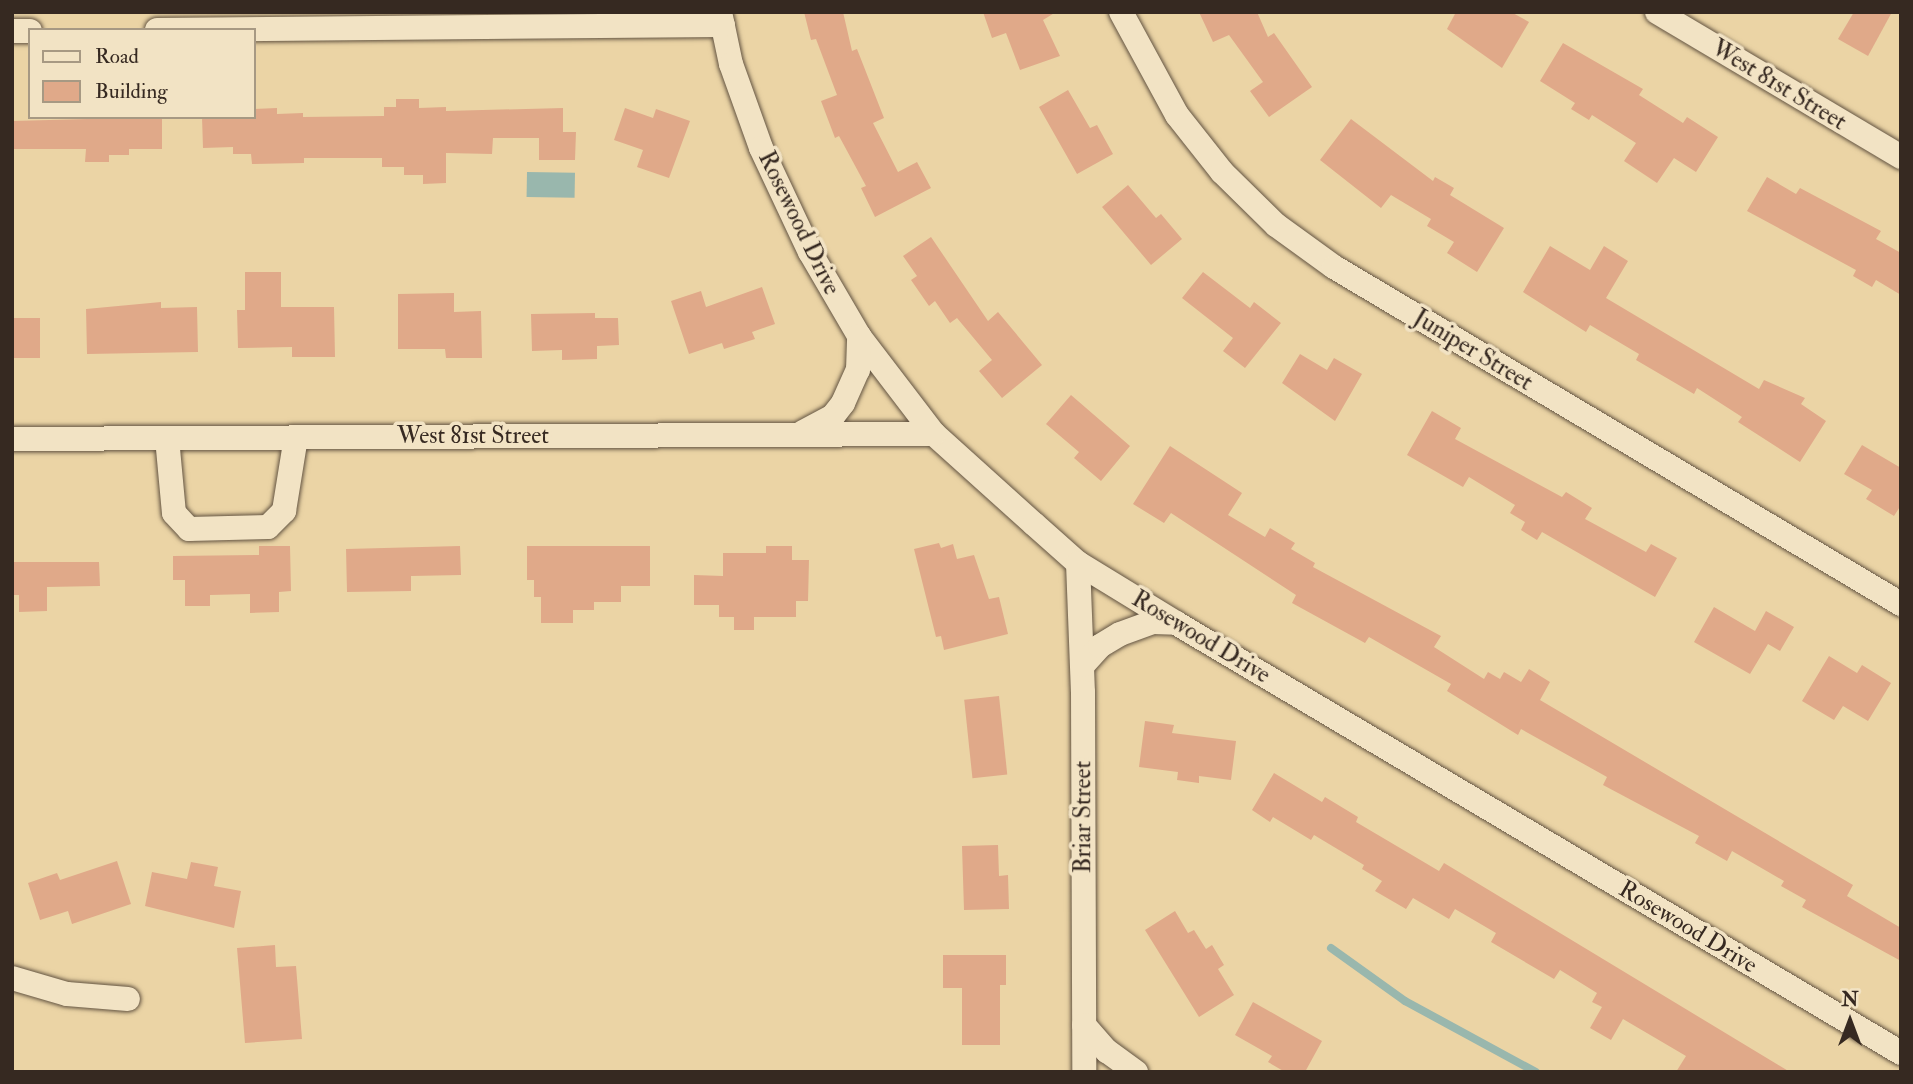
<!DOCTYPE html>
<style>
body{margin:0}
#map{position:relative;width:1913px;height:1084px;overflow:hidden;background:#ebd4a5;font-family:"IM FELL Double Pica",serif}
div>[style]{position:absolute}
.water>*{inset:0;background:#99b7ad;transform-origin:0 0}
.stream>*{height:8px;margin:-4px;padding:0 4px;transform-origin:4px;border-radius:4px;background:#99b7ad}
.building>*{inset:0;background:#e0a989;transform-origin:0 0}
.roads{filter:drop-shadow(0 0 2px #635442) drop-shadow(0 0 2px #635442)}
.minor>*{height:24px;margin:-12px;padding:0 12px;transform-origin:12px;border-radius:12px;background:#f2e3c4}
span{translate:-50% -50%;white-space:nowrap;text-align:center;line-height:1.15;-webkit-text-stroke:7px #f2e3c4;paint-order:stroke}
.street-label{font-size:24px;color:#362921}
.frame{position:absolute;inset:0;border:14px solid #362921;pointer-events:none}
.legend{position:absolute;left:28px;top:28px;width:228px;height:91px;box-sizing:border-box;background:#f2e3c4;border:2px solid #a79983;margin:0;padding:9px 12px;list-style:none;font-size:21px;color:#362921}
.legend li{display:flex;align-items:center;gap:14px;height:35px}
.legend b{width:35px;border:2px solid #a79983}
.north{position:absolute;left:1815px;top:986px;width:70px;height:70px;-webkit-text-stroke:5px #f2e3c4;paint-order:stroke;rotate:0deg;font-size:19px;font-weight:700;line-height:28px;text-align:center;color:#362921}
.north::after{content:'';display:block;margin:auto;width:24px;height:32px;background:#362921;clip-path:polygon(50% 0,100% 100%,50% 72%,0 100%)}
</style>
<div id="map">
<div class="water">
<i style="left:527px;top:172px;width:48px;height:25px;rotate:1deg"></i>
</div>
<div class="stream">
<i style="left:1331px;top:948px;width:91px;rotate:35.6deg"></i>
<i style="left:1405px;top:1001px;width:149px;rotate:28.5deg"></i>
</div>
<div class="building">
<i style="clip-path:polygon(804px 12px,843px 12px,852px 51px,857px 49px,884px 118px,873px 123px,898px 172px,917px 162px,931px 188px,875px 217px,861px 188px,866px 186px,839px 136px,835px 138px,821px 101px,837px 95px,816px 39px,811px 40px)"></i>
<i style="clip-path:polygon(983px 12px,1056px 12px,1043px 20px,1060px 56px,1020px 70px,1006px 33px,992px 38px)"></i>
<i style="clip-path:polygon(1199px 12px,1257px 12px,1268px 37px,1274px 33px,1312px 87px,1269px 117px,1250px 91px,1263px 82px,1229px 35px,1213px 42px)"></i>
<i style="clip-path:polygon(1456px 12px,1511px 12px,1529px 22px,1502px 68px,1447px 29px)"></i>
<i style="clip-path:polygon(1854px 12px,1892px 12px,1868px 56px,1838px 39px)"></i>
<i style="clip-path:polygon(1563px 43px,1643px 89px,1639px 95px,1683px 123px,1687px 117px,1718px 137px,1696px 172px,1674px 158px,1657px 183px,1624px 161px,1636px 143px,1592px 115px,1589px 120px,1571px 109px,1575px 103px,1540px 81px)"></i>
<i style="clip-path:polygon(1068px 90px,1090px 128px,1097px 125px,1113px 154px,1077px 174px,1039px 107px)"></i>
<i style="clip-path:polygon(396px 99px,419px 99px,419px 108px,446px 107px,446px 111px,563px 108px,563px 132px,576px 132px,575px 160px,539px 160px,539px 138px,493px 138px,492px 154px,446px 153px,446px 183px,423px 184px,423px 175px,404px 175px,404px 167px,382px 167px,382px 158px,304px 158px,304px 163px,252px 164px,251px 154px,233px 154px,233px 147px,203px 148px,202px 117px,254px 117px,254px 109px,277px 108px,277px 114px,303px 113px,303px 117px,384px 116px,384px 107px,396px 107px)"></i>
<i style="clip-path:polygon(625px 108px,653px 118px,656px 109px,690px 121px,669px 178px,637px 167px,643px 150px,614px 140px)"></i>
<i style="clip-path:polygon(162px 117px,162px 149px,129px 149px,129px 155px,109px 155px,109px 162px,85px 162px,86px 149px,12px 149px,12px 121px)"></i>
<i style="clip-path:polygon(1351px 119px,1433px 181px,1435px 177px,1454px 188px,1450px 195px,1504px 228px,1477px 272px,1447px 253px,1454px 242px,1427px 226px,1431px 219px,1391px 195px,1381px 208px,1320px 160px)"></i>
<i style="clip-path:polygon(1767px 177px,1796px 194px,1800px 188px,1881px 231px,1876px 239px,1901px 253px,1901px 295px,1876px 280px,1872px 287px,1853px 276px,1856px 270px,1747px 211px)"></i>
<i style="clip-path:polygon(1128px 185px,1156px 218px,1161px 214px,1182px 239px,1151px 265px,1102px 207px)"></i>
<i style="clip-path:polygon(931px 237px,988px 321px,998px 312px,1042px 365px,1002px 398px,979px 371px,992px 360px,957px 318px,950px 323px,935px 301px,929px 306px,911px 280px,917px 276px,903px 256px)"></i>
<i style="clip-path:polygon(1550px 246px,1590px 270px,1604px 246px,1628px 261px,1606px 298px,1759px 389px,1764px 380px,1805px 398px,1801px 404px,1826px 421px,1800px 462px,1738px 422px,1742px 417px,1697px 388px,1694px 394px,1636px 360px,1639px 354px,1590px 325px,1586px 332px,1523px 292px)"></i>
<i style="clip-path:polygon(245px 272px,281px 272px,281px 307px,334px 307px,335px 357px,292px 357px,292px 347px,238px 348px,237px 310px,245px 310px)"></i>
<i style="clip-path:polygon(1203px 272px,1250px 308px,1254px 302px,1281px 323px,1245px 368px,1223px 351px,1233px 338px,1182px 298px)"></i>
<i style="clip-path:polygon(762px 287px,775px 324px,752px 332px,755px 339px,724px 349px,722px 343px,689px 354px,671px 301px,701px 291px,706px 307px)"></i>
<i style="clip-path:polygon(454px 293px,454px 312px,481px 311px,482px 358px,446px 358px,445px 349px,398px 349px,398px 294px)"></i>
<i style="clip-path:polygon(161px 302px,161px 308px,197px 307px,198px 352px,87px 354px,86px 309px)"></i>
<i style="clip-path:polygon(595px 313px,595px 318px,618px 318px,619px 345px,597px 346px,597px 359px,562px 360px,562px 350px,532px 351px,531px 314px)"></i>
<i style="left:12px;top:318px;width:28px;height:40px"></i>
<i style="clip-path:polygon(1300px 354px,1327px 370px,1334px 358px,1362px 374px,1335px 421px,1282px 383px)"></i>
<i style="clip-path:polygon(1071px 395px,1130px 446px,1101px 481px,1074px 458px,1079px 452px,1046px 424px)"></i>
<i style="clip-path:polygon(1432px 411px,1461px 428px,1455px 439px,1562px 497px,1566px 492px,1592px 508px,1585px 519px,1646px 552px,1651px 544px,1677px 558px,1655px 597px,1542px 532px,1537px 540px,1521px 530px,1525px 522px,1510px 513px,1515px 505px,1469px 477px,1463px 487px,1407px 455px)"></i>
<i style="clip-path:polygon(1862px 445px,1901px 468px,1901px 505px,1894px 516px,1866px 499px,1872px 490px,1844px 474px)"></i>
<i style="clip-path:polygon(1170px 446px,1242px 493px,1228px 515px,1265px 537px,1270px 528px,1295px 543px,1291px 549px,1315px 563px,1313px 567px,1441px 636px,1434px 647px,1484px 679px,1488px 672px,1500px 679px,1504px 672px,1521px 682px,1529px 669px,1550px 682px,1540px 700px,1853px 885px,1847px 896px,1901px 928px,1901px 961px,1802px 907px,1806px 900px,1781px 886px,1784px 881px,1732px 851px,1727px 861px,1695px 843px,1699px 836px,1603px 785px,1607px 777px,1521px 729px,1518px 735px,1447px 691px,1451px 684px,1369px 637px,1365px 643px,1292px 603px,1296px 595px,1171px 513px,1164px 523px,1133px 504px)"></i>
<i style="clip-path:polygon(939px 543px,941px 548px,953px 544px,957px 559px,974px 555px,989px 599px,999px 597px,1008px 634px,944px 650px,941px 636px,936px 637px,914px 549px)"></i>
<i style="clip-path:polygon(259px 546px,290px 546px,291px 591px,279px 592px,279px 612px,250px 613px,250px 594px,210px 595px,210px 606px,185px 606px,185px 580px,173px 580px,173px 556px,259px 555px)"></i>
<i style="clip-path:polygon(460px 546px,461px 575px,411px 576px,411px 591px,347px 592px,346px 549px)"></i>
<i style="clip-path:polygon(527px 546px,650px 546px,650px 586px,621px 586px,621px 602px,594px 602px,594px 610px,573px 610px,573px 623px,541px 623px,541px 597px,534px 597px,534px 580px,527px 580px)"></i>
<i style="clip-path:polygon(766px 546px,792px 546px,792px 560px,809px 560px,808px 601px,796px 601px,796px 617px,754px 617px,754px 630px,734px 630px,734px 617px,719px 617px,719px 605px,694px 605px,694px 575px,723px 576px,723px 553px,766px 553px)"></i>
<i style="clip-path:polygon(12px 562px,99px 562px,100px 586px,47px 587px,47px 611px,19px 612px,19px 595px,12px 595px)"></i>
<i style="clip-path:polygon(1714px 607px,1755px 631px,1766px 611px,1794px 627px,1780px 651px,1768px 644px,1750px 674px,1694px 642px)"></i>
<i style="clip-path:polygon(1829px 656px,1857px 673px,1862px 665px,1891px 683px,1868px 721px,1843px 706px,1834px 720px,1802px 701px)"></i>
<i style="left:999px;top:696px;width:79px;height:35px;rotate:84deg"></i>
<i style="clip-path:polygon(1145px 721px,1174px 725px,1172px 733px,1236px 741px,1231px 780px,1199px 776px,1199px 783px,1177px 780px,1178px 772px,1139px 767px)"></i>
<i style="clip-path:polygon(1274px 773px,1322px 802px,1325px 797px,1358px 817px,1356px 822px,1439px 871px,1444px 863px,1790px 1072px,1676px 1072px,1686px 1056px,1623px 1019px,1611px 1040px,1590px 1028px,1602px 1007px,1592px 1002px,1597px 993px,1560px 970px,1554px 979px,1491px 942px,1496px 933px,1455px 909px,1449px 919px,1413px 898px,1406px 909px,1375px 891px,1382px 881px,1362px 869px,1364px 865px,1314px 835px,1311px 840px,1273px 817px,1270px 822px,1252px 810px)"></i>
<i style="clip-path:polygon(998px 845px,999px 876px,1008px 875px,1009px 909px,964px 910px,962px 846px)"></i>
<i style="clip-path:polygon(117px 861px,131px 904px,72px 924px,68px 911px,40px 920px,28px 883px,57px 873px,60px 880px)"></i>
<i style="clip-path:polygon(191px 862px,218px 867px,214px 886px,241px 891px,234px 928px,145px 906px,152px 872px,187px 879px)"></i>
<i style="clip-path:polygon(1175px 911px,1188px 933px,1194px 930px,1206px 949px,1212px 945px,1224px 965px,1218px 969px,1234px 995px,1199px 1017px,1145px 930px)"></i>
<i style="clip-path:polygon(275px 945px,276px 967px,296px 966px,302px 1039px,245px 1043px,237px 948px)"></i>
<i style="clip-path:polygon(943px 955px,1006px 955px,1006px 985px,1000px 985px,1000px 1045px,962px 1045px,962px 988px,943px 988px)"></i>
<i style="clip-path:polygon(1253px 1002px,1322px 1041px,1305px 1072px,1285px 1072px,1268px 1062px,1272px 1056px,1235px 1035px)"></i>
</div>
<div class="roads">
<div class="minor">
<i style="left:720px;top:12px;width:53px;rotate:78.1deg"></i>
<i style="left:731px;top:64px;width:89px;rotate:70.3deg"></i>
<i style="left:761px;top:148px;width:115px;rotate:64.8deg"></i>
<i style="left:810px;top:252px;width:97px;rotate:59.7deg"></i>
<i style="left:859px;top:336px;width:123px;rotate:52.6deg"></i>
<i style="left:934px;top:434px;width:135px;rotate:42deg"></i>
<i style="left:1034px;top:524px;width:59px;rotate:41.6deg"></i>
<i style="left:1078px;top:563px;width:115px;rotate:31.5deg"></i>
<i style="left:1176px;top:623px;width:843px;rotate:30.67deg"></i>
<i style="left:1121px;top:12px;width:117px;rotate:61.5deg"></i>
<i style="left:1177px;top:115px;width:73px;rotate:51.7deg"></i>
<i style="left:1222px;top:172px;width:76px;rotate:44.5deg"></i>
<i style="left:1276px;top:225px;width:72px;rotate:35.9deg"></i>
<i style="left:1334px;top:267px;width:660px;rotate:30.73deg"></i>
<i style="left:1657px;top:12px;width:284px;rotate:30.7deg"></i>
<i style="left:157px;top:30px;width:566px;rotate:-0.51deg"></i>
<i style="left:12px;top:31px;width:18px"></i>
<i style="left:803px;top:432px;width:34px;rotate:-28deg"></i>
<i style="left:833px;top:416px;width:16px;rotate:-52deg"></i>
<i style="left:843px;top:403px;width:36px;rotate:-66deg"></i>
<i style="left:858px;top:370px;width:34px;rotate:-88deg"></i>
<i style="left:167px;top:438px;width:75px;rotate:84.7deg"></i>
<i style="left:174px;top:513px;width:22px;rotate:47deg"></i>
<i style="left:189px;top:529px;width:79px;rotate:-1.5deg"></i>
<i style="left:268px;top:527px;width:23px;rotate:-45deg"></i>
<i style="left:284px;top:511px;width:75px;rotate:-80.8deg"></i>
<i style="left:12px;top:439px;width:922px;rotate:-0.31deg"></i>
<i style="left:1078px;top:563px;width:129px;rotate:87.8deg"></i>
<i style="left:1083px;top:692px;width:380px;rotate:89.8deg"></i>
<i style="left:1083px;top:665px;width:25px;rotate:-48deg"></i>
<i style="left:1100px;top:646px;width:23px;rotate:-31deg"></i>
<i style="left:1120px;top:634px;width:35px;rotate:-20deg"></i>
<i style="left:1153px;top:622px;width:23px;rotate:2deg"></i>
<i style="left:12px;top:978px;width:57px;rotate:16.2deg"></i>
<i style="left:67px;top:994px;width:61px;rotate:4.7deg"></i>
<i style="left:1084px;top:1025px;width:35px;rotate:49deg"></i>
<i style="left:1107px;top:1051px;width:36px;rotate:36deg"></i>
</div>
</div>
<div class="street-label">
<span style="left:1779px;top:85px;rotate:31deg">West 81st Street</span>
<span style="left:799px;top:223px;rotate:64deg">Rosewood Drive</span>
<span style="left:1473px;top:350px;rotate:31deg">Juniper Street</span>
<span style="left:473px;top:436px">West 81st Street</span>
<span style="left:1201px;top:637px;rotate:31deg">Rosewood Drive</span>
<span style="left:1083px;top:817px;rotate:-90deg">Briar Street</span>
<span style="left:1688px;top:927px;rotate:31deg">Rosewood Drive</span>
</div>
<div class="frame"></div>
<ul class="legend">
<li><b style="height:9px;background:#f2e3c4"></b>Road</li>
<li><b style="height:19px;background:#e0a989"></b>Building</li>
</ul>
<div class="north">N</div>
</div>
